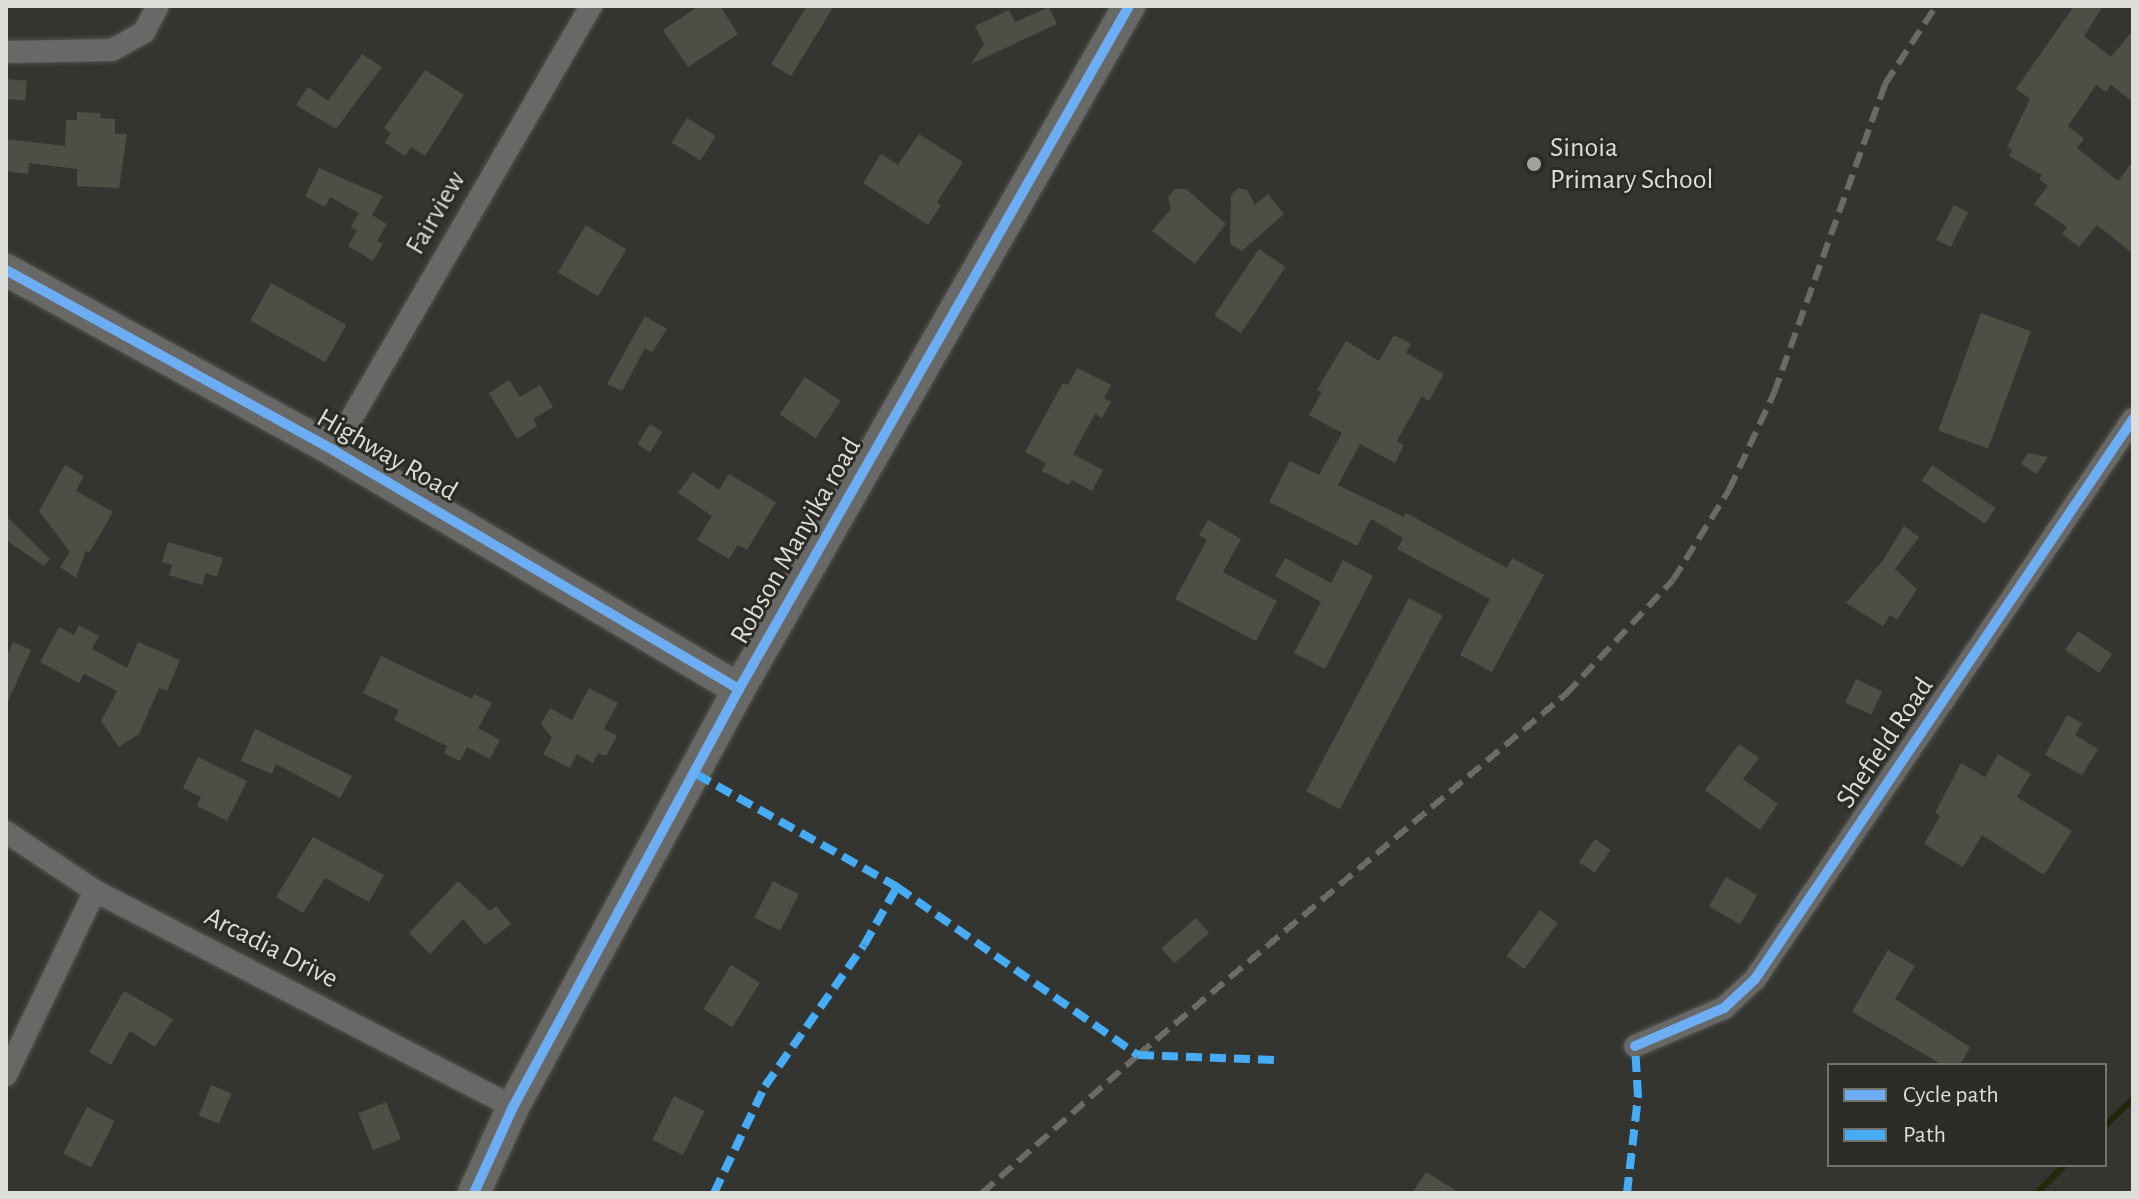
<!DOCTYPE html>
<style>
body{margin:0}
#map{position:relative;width:2139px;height:1199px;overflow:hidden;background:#343530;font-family:"Alegreya Sans",sans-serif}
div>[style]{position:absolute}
.stream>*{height:6px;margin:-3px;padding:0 3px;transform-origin:3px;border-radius:3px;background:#232607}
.building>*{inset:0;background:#4d4f45;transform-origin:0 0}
.roads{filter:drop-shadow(0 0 2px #52534f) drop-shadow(0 0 2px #52534f)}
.street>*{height:22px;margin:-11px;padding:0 11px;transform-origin:11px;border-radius:11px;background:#686866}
.secondary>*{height:32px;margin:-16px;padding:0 16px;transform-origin:16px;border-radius:16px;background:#686866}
.rail>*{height:6px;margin-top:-3px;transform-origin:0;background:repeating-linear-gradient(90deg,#6a6b67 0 16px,transparent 0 24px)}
.quiet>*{height:8px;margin-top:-4px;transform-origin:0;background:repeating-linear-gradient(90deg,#46acf6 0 16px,transparent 0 24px)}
.cycleway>*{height:10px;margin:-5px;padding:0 5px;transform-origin:5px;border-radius:5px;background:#6dadf4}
.dots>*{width:22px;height:22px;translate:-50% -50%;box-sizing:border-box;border:4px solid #2b2c25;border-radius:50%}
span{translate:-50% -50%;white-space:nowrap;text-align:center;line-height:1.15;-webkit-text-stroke:6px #2b2c25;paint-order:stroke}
.poi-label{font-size:28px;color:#dddeda}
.left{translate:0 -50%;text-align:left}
.street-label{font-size:28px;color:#dddeda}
.frame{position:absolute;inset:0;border:8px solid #dddeda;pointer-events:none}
.legend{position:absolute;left:1827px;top:1063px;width:280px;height:104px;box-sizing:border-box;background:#2b2c25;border:2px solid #72736d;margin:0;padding:10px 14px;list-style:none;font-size:24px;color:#dddeda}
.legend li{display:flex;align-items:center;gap:16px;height:40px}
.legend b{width:40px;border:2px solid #72736d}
</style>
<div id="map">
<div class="stream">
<i style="left:2105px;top:1126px;width:39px;rotate:-44deg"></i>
<i style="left:2037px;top:1193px;width:40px;rotate:-45deg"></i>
</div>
<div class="building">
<i style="clip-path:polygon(699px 6px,720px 6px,738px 34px,688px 67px,663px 30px)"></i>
<i style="clip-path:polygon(807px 6px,834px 6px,791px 76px,771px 64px)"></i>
<i style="clip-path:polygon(2074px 6px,2103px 6px,2084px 36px,2111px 57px,2133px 30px,2133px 102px,2111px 85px,2106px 92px,2096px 85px,2068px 126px,2084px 139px,2077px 148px,2118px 181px,2133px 161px,2133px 254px,2097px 225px,2079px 247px,2062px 234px,2067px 227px,2034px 204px,2048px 186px,2039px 179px,2042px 175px,2009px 156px,2012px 150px,2007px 147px,2030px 99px,2016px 89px)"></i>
<i style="clip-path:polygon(1049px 7px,1057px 24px,971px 64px,984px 44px,975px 26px,1009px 10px,1015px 22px)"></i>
<i style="clip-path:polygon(362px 54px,382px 67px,336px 129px,296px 105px,308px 87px,328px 101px)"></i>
<i style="clip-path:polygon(425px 70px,464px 95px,425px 156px,411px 147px,405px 156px,385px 143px,391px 133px,384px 128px)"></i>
<i style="left:6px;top:79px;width:21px;height:20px;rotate:5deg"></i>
<i style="clip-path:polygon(77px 112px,101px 113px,100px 118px,115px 119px,115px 134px,127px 134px,119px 188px,77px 186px,77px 169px,29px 163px,28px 174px,6px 171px,6px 139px,65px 146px,66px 120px,77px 120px)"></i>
<i style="left:687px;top:118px;width:34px;height:29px;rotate:32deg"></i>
<i style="clip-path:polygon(919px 134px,963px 162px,937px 202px,941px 205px,928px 225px,863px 183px,881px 154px,898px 165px)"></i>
<i style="clip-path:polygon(319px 168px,383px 196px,372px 215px,387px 224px,377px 241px,383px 244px,373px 261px,348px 246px,357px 231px,351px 227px,359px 213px,330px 197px,325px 207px,305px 196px)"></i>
<i style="clip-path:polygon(1238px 188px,1247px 190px,1255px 205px,1268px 194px,1284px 214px,1242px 251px,1230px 244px,1231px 195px)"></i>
<i style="clip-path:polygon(1175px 189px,1186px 189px,1226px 224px,1195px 264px,1152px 231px,1171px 209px,1168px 197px)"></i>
<i style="left:1954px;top:205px;width:16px;height:39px;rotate:27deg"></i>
<i style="left:586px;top:225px;width:47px;height:55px;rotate:31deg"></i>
<i style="left:1259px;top:249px;width:32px;height:80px;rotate:34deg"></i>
<i style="left:271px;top:283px;width:86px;height:43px;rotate:29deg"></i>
<i style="left:1981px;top:313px;width:53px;height:125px;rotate:20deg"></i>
<i style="clip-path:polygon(645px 316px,667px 329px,652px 352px,645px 348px,622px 391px,607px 384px)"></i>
<i style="clip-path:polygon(1394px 335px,1411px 344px,1406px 353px,1444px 374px,1429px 401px,1422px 396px,1397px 441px,1404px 445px,1395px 463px,1360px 444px,1338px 485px,1404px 517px,1406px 513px,1507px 568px,1512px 558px,1544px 575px,1492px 672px,1460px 655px,1490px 599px,1397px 549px,1403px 538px,1371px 519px,1357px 546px,1269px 502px,1290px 461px,1319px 475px,1342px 433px,1309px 415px,1322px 392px,1317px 390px,1346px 341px,1379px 361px)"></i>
<i style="clip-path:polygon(1077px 368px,1111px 385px,1104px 398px,1111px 402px,1102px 418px,1095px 414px,1073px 454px,1103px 470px,1092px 491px,1072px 480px,1069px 485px,1042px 471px,1046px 463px,1025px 452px,1063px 383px,1068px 385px)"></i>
<i style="left:805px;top:377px;width:43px;height:45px;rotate:34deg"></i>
<i style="clip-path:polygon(509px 380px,520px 397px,540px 385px,553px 407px,533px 419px,537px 426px,517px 439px,489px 393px)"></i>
<i style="left:650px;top:424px;width:15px;height:24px;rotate:32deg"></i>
<i style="clip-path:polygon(2028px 453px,2048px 457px,2037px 474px,2021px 464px)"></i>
<i style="clip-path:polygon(65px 465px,84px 476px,76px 491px,113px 512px,90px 552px,86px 551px,76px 578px,60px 567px,70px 552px,39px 511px)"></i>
<i style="left:1932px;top:465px;width:77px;height:19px;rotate:34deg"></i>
<i style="clip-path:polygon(693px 472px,719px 490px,729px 474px,776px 502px,747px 550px,738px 545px,729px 559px,697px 540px,712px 516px,678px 493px)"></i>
<i style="clip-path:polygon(6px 516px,50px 559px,44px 566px,6px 540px)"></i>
<i style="clip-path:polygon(1208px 520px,1241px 539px,1223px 572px,1277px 601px,1256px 641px,1175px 599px,1207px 540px,1199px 535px)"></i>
<i style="clip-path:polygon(1904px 526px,1919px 537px,1895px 569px,1917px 589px,1897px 620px,1890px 615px,1883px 626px,1846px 603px,1883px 560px)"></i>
<i style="clip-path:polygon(168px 542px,223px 558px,217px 577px,206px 573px,202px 585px,169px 575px,172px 565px,162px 562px)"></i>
<i style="clip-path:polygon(1285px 558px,1331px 583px,1343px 560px,1373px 576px,1325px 669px,1294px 653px,1321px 602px,1275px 576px)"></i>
<i style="left:1409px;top:598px;width:38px;height:219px;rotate:28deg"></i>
<i style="clip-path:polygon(79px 625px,99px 636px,92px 649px,127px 668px,138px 642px,180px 660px,167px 691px,159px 688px,139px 734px,119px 747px,101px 721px,117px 691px,84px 674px,79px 683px,40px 662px,59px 627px,74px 635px)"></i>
<i style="left:2078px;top:631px;width:41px;height:23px;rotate:34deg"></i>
<i style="clip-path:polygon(13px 642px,31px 650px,6px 706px,6px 657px)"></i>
<i style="clip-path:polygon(381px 656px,472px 699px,474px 694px,492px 703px,478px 728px,500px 740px,490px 759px,467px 747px,460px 761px,444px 753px,447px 746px,394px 720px,399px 710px,363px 693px)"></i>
<i style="left:1856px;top:679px;width:29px;height:26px;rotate:25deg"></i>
<i style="clip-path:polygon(589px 688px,618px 703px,604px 729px,617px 736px,606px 756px,598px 753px,593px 763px,577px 754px,570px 768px,543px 754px,552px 738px,541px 724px,550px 708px,572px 720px)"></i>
<i style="clip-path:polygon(2067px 715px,2082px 723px,2075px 735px,2098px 749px,2082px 775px,2045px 755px)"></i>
<i style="clip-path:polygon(255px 729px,352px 776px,340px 798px,276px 764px,272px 774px,241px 761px)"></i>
<i style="clip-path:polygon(1739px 744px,1759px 758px,1743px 779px,1778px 804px,1760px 830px,1705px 790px)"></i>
<i style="clip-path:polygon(1998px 754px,2031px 774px,2017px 797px,2072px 831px,2044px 875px,1982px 835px,1963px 867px,1924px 844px,1940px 816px,1935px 813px,1961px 763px,1985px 777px)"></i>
<i style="clip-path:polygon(198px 757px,247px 781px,227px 821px,197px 806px,201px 797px,183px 788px)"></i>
<i style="clip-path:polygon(313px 837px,384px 875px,369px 902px,325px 878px,303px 913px,276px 897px)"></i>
<i style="left:1595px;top:839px;width:19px;height:28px;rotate:35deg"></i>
<i style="left:1726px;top:877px;width:36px;height:34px;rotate:30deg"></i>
<i style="clip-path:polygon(458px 881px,490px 911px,496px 906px,511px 924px,485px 945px,463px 919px,430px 954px,409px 933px)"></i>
<i style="left:773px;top:881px;width:29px;height:41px;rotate:27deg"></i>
<i style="left:1540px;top:910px;width:22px;height:57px;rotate:36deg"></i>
<i style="left:1196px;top:918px;width:20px;height:46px;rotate:49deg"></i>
<i style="clip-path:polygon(1888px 950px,1915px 966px,1895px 999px,1970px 1047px,1960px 1065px,1943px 1065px,1852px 1012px)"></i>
<i style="left:731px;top:965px;width:34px;height:52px;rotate:32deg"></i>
<i style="clip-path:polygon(124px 991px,173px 1019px,155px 1047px,130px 1031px,111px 1065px,89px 1052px)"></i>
<i style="left:211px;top:1085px;width:22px;height:33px;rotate:22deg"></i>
<i style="left:674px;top:1096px;width:34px;height:49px;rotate:26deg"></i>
<i style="left:386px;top:1102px;width:40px;height:30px;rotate:68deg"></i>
<i style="left:87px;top:1107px;width:31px;height:52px;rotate:27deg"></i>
<i style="clip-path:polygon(1426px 1172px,1460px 1193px,1412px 1193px)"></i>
</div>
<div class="roads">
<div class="street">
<i style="left:6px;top:52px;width:106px;rotate:-1.1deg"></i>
<i style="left:112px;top:50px;width:37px;rotate:-29deg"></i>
<i style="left:144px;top:32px;width:30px;rotate:-62deg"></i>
<i style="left:333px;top:450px;width:514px;rotate:-59.84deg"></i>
<i style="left:6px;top:832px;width:107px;rotate:33.5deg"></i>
<i style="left:95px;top:891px;width:471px;rotate:27.3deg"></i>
<i style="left:1635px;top:1046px;width:97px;rotate:-23.1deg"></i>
<i style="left:1724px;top:1008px;width:42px;rotate:-43.1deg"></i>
<i style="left:1755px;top:979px;width:676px;rotate:-55.98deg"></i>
<i style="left:6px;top:1075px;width:204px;rotate:-64.2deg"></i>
</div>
<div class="secondary">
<i style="left:6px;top:270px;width:373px;rotate:28.8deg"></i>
<i style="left:333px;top:450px;width:471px;rotate:30.5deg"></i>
<i style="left:474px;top:1193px;width:94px;rotate:-65.6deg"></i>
<i style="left:513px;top:1107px;width:475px;rotate:-61.6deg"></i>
<i style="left:739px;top:689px;width:787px;rotate:-60.27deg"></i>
</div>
</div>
<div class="rail">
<i style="left:982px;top:1193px;width:208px;rotate:-41.5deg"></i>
<i style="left:1138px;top:1055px;width:560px;rotate:-40.15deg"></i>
<i style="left:1566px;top:694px;width:156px;rotate:-46.8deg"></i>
<i style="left:1673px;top:580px;width:106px;rotate:-58.1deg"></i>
<i style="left:1729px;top:490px;width:107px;rotate:-65.1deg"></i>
<i style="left:1774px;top:393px;width:328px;rotate:-70.2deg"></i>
<i style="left:1885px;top:84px;width:93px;rotate:-56.8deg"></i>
</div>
<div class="quiet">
<i style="left:696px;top:774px;width:231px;rotate:29.3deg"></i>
<i style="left:897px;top:887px;width:294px;rotate:34.9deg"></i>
<i style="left:1138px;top:1055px;width:137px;rotate:2.1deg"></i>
<i style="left:714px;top:1193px;width:119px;rotate:-64.5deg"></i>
<i style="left:765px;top:1086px;width:172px;rotate:-54.9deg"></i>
<i style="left:864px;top:945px;width:67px;rotate:-60.4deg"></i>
<i style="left:1627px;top:1193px;width:98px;rotate:-83.5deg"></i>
<i style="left:1638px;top:1096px;width:50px;rotate:-93.4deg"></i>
</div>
<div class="cycleway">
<i style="left:6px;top:270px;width:373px;rotate:28.8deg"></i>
<i style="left:333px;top:450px;width:471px;rotate:30.5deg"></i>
<i style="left:1635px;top:1046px;width:97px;rotate:-23.1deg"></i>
<i style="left:1724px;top:1008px;width:42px;rotate:-43.1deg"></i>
<i style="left:1755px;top:979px;width:676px;rotate:-55.98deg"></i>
<i style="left:474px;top:1193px;width:94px;rotate:-65.6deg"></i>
<i style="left:513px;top:1107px;width:475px;rotate:-61.6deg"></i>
<i style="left:739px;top:689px;width:787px;rotate:-60.27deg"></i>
</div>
<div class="dots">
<i style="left:1534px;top:164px;background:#a2a39e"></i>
</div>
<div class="poi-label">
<span class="left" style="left:1550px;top:164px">Sinoia<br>Primary School</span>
</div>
<div class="street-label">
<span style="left:436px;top:213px;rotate:-60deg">Fairview</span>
<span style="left:387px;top:455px;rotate:30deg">Highway Road</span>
<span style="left:796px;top:541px;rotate:-60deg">Robson Manyika road</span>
<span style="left:1885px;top:743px;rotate:-56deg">Shefield Road</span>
<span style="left:271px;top:948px;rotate:27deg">Arcadia Drive</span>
</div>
<div class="frame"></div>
<ul class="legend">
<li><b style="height:10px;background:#6dadf4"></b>Cycle path</li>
<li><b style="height:10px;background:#46acf6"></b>Path</li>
</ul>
</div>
